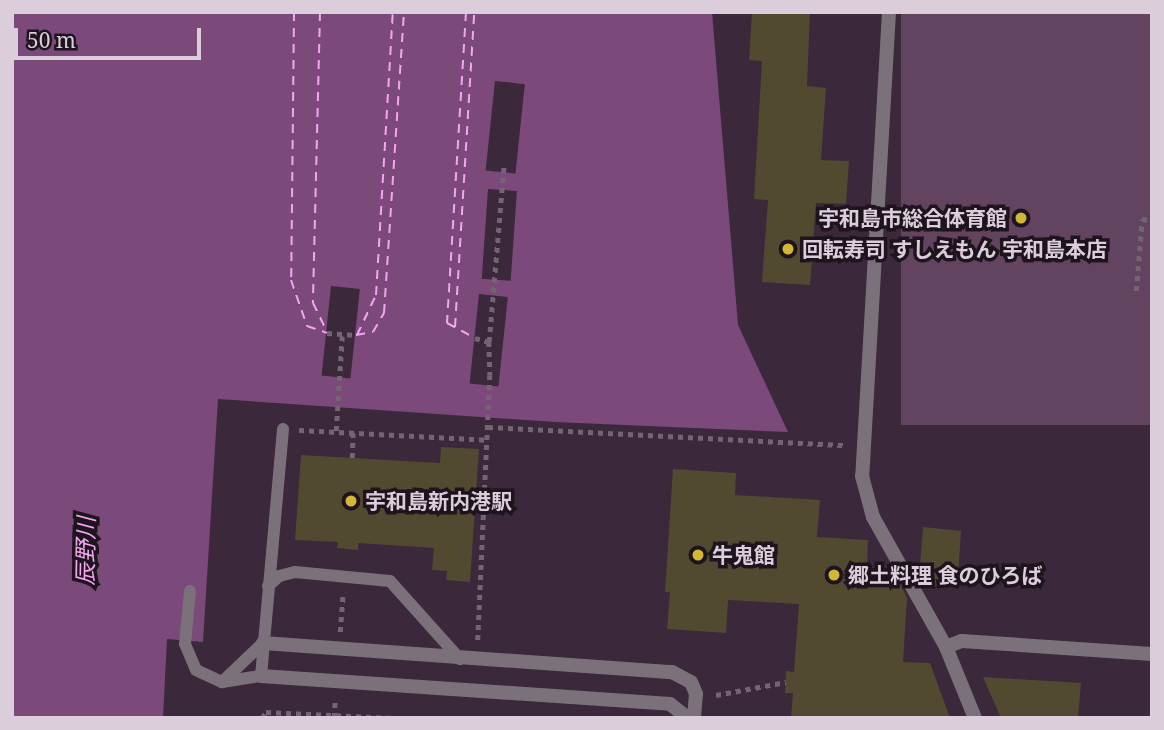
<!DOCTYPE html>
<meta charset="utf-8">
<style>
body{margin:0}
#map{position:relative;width:1164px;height:730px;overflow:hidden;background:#3b283b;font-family:"Noto Serif","Noto Sans JP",serif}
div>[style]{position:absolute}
.green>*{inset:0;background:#624461;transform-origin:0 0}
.water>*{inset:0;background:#7c497b}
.pier>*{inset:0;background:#3b283b;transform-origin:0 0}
.ferry>*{height:2px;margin-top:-1px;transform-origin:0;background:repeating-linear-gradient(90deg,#f2a6ef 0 9px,transparent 0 16px)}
.building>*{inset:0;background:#514a30}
.path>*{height:4.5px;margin-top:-2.25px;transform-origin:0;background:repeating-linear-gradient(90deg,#756474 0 5px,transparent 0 10px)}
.service>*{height:12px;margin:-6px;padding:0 6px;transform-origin:6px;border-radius:6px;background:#7b717a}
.minor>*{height:14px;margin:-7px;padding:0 7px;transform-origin:7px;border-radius:7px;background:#7b717a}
.tertiary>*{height:14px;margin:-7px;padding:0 7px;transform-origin:7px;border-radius:7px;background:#7b717a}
.dots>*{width:19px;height:19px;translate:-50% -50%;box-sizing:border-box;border:4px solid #1d141d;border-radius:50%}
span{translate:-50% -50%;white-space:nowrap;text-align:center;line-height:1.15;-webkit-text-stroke:7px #1d141d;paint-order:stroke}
.poi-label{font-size:21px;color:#dbceda;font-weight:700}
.right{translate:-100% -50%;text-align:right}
.left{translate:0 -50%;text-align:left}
.water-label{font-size:23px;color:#f2a6ef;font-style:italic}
.frame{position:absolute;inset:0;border:14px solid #dbceda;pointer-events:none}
.scale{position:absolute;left:14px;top:28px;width:187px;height:32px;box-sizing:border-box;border:4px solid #dbceda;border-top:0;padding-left:9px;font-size:21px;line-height:24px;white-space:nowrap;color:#dbceda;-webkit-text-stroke:5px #1d141d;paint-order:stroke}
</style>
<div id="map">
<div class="green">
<i style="left:901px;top:12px;width:251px;height:413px"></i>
</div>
<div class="water">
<i style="clip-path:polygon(12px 12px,712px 12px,738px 325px,788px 432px,555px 422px,218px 399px,203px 642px,167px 639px,163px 718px,14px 718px)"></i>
</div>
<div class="pier">
<i style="left:495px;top:81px;width:30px;height:90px;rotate:6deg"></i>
<i style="left:488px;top:189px;width:29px;height:90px;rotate:4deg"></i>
<i style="left:331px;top:286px;width:29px;height:90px;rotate:6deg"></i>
<i style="left:479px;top:294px;width:29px;height:90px;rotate:6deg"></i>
</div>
<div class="ferry">
<i style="left:294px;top:12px;width:268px;rotate:90.6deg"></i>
<i style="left:291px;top:280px;width:49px;rotate:70.8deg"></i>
<i style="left:307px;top:326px;width:21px;rotate:19deg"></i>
<i style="left:320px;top:12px;width:291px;rotate:91.4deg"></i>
<i style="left:313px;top:303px;width:32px;rotate:64deg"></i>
<i style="left:466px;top:12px;width:312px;rotate:93.5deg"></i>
<i style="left:447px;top:323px;width:32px;rotate:28deg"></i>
<i style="left:455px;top:327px;width:316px;rotate:-86.5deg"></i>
<i style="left:356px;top:335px;width:17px;rotate:-10deg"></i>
<i style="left:373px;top:332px;width:22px;rotate:-60deg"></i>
<i style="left:384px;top:313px;width:302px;rotate:-86.2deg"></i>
<i style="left:357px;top:335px;width:44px;rotate:-64.6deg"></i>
<i style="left:376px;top:295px;width:284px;rotate:-86.6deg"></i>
</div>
<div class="building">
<i style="clip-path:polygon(752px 12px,810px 12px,807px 86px,826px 88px,821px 160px,849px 161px,846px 204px,816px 203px,810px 285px,762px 282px,768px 200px,754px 199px,762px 61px,749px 60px)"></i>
<i style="clip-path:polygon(441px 447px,479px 449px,470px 582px,446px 580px,447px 571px,432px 570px,434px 548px,358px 543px,358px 550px,337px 548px,338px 542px,295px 540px,301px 455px,440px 463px)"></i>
<i style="clip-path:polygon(673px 469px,736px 473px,735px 495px,820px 500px,817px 537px,868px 540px,867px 568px,877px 569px,877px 583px,900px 584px,907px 598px,903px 662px,930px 663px,950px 718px,791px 718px,793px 693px,785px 693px,786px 671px,794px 672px,799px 604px,728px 600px,726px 633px,667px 629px,670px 592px,665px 592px)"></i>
<i style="clip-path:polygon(923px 527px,961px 531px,958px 577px,945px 587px,922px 585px,919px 579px)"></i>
<i style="clip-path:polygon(983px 677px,1081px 683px,1078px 718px,1001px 718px)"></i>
</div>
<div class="path">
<i style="left:1136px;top:291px;width:72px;rotate:-85.2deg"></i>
<i style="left:1142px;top:219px;width:10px;rotate:6deg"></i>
<i style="left:327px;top:333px;width:29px;rotate:4deg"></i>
<i style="left:475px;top:338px;width:15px;rotate:16deg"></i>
<i style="left:489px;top:342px;width:33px;rotate:88deg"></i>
<i style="left:490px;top:375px;width:266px;rotate:92.6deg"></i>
<i style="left:489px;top:342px;width:179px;rotate:-85.2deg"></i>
<i style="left:488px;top:427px;width:359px;rotate:2.9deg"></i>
<i style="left:299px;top:430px;width:188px;rotate:3deg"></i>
<i style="left:336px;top:431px;width:96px;rotate:-86.4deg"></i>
<i style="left:352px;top:458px;width:25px;rotate:-88deg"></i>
<i style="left:340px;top:632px;width:40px;rotate:-85.7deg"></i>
<i style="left:716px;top:695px;width:71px;rotate:-10.5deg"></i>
<i style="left:262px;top:718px;width:7px;rotate:-56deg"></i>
<i style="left:266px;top:712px;width:129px;rotate:2.7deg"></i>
<i style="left:334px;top:718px;width:18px;rotate:-87deg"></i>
</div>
<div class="service">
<i style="left:268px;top:586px;width:15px;rotate:-42deg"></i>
<i style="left:279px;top:576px;width:16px;rotate:-14deg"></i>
<i style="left:295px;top:572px;width:95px;rotate:5.4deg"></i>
<i style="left:390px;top:581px;width:105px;rotate:48.1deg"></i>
<i style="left:190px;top:591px;width:53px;rotate:95.4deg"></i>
<i style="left:185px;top:644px;width:28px;rotate:67deg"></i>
<i style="left:196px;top:670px;width:29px;rotate:25deg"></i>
<i style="left:222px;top:682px;width:39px;rotate:-9deg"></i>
<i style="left:261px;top:676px;width:248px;rotate:-84.9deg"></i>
<i style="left:222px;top:682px;width:57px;rotate:-43.6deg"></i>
</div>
<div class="minor">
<i style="left:889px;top:12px;width:465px;rotate:93.3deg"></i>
<i style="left:862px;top:476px;width:42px;rotate:75deg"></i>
<i style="left:873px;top:517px;width:149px;rotate:60.7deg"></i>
<i style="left:946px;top:647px;width:17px;rotate:-21deg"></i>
<i style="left:962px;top:641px;width:190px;rotate:3.9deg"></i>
<i style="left:263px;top:643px;width:410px;rotate:4.1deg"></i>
<i style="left:672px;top:672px;width:21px;rotate:28deg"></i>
<i style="left:691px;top:682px;width:13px;rotate:67deg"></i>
<i style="left:696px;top:694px;width:24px;rotate:95deg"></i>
<i style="left:261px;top:676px;width:410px;rotate:3.9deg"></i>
<i style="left:670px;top:704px;width:23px;rotate:38deg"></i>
</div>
<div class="tertiary">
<i style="left:946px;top:647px;width:77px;rotate:67.8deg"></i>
</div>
<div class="dots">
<i style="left:1021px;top:218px;background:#d3b635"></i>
<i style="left:788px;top:249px;background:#d3b635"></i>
<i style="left:351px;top:501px;background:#d3b635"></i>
<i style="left:698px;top:555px;background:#d3b635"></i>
<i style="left:834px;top:575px;background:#d3b635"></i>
</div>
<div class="poi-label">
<span class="right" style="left:1007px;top:218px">宇和島市総合体育館</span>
<span class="left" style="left:802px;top:249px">回転寿司 すしえもん 宇和島本店</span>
<span class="left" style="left:365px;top:501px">宇和島新内港駅</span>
<span class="left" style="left:712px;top:555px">牛鬼館</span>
<span class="left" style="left:848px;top:575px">郷土料理 食のひろば</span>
</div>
<div class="water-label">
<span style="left:85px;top:551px;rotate:-89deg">辰野川</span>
</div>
<div class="frame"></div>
<div class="scale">50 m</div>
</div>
